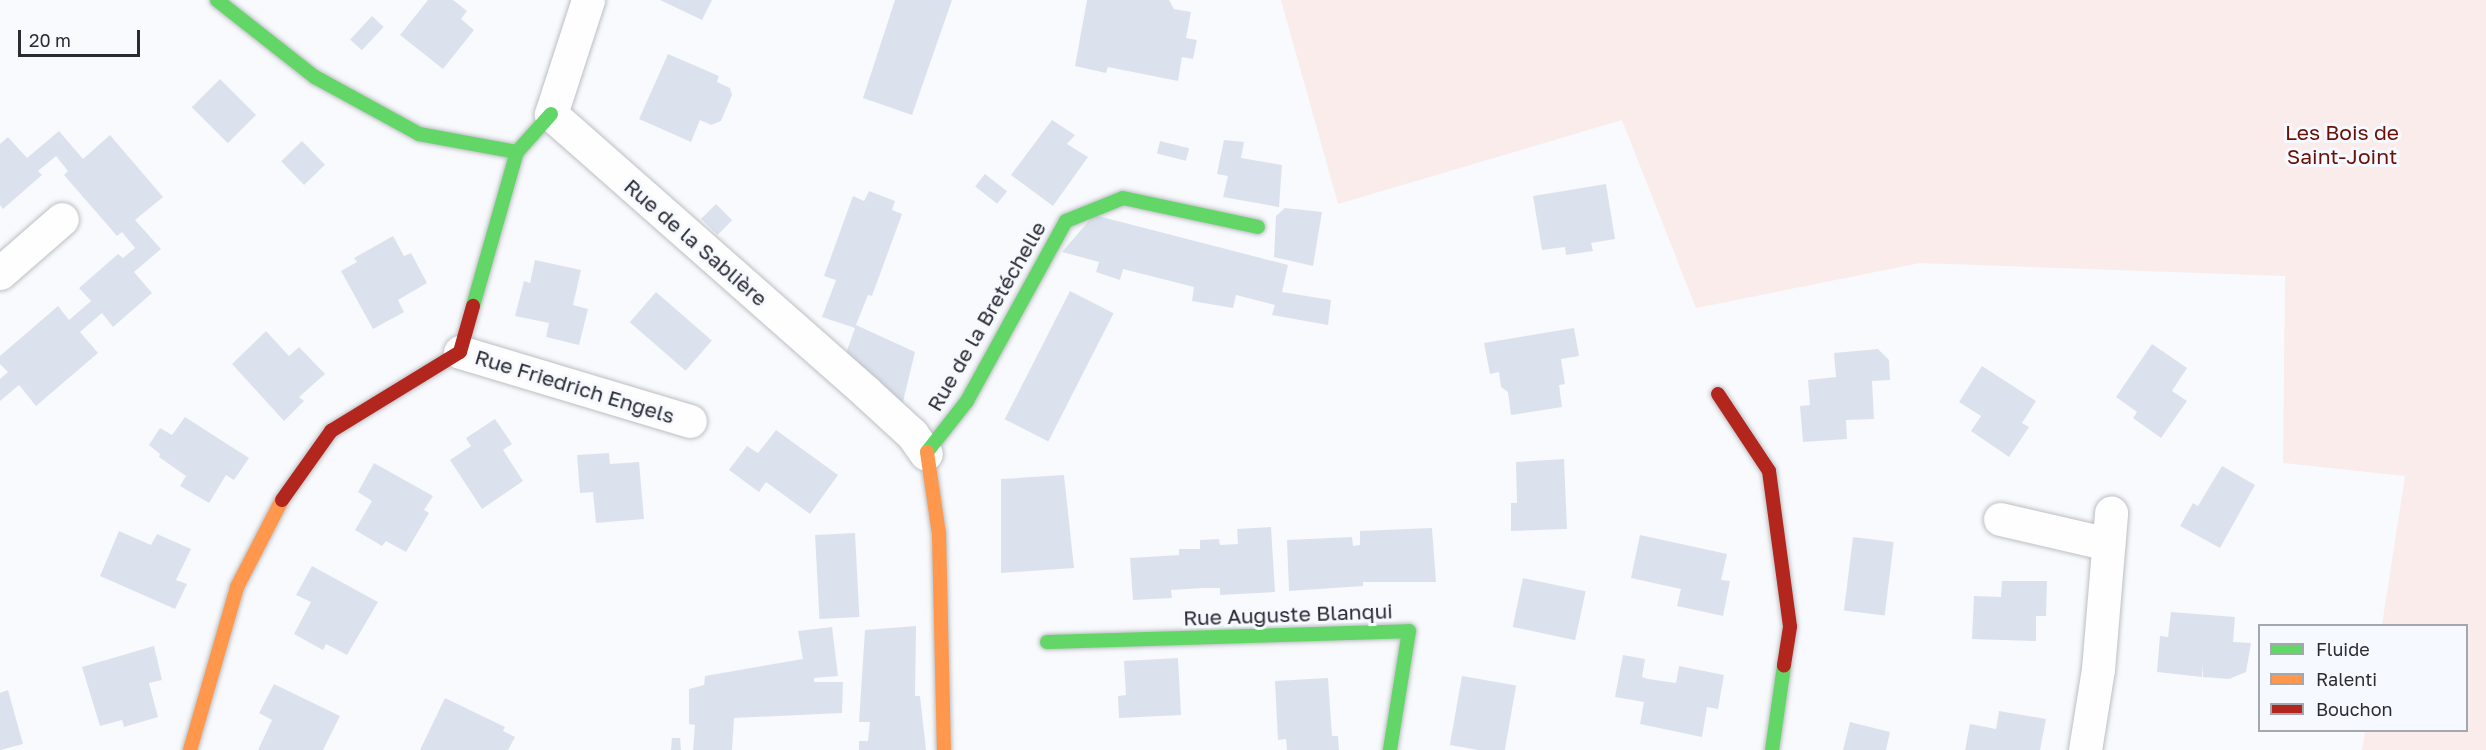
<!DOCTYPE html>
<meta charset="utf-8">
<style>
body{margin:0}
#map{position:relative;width:2486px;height:750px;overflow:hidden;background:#f8fafd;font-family:"Golos Text",sans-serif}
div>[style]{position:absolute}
.green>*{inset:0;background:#f9eceb}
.building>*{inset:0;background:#dce2ed;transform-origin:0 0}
.roads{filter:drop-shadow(0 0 2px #bcbfc2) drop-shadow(0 0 2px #bcbfc2)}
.street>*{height:33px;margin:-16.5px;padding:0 16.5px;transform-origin:16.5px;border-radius:16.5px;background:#fefeff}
.fast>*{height:14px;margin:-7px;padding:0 7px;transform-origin:7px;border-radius:7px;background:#63d668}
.slow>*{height:14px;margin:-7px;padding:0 7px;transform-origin:7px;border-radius:7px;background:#ff974d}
.jam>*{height:14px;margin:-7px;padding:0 7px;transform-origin:7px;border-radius:7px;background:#b3261e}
span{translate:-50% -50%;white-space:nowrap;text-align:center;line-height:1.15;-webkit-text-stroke:6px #f6f9ff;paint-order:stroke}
.park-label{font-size:21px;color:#6a1004}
.street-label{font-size:21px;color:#2a2c31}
.legend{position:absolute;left:2258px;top:624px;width:210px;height:108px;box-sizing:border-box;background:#f6f9ff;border:2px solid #a4a7ad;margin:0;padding:8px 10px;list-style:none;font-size:18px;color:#2a2c31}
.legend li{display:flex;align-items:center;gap:12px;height:30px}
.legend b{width:30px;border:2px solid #a4a7ad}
.scale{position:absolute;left:18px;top:30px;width:122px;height:27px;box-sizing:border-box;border:3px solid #2a2c31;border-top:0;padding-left:8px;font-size:18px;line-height:21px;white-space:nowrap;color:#2a2c31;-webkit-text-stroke:4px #f6f9ff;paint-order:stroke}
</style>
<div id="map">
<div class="green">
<i style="clip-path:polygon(1281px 0,2486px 0,2486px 750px,2362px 750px,2365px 731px,2466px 730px,2466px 626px,2382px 625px,2405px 476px,2283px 463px,2285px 276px,1920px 263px,1696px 308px,1622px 120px,1338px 204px)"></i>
</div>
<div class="building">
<i style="clip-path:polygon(428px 0,453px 0,467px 11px,461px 19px,474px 30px,443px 69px,400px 35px)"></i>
<i style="clip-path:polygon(660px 0,712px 0,702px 20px)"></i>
<i style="clip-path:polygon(895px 0,952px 0,912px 115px,863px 98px)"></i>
<i style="clip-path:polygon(1087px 0,1169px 0,1174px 9px,1191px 12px,1186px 38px,1197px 40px,1193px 59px,1182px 57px,1178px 81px,1108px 67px,1106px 73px,1075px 66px)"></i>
<i style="left:372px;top:16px;width:16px;height:32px;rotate:43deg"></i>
<i style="clip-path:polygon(668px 54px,719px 76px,717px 82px,730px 88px,732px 95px,721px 121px,711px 125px,700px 120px,691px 142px,639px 119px)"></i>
<i style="left:220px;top:79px;width:51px;height:40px;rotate:45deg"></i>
<i style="clip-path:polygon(1052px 120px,1075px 135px,1067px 144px,1088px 157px,1053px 206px,1011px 175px)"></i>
<i style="clip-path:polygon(59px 131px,83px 159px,110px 135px,163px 197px,135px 220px,161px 249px,134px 272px,152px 293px,113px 327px,102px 313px,80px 332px,98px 353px,36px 406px,19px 385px,0 401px,0 379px,8px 372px,0 364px,0 356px,58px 306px,69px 320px,91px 301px,79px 288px,118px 254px,123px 258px,135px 248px,122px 232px,117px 236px,64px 175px,68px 171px,56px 156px,38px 171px,42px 175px,3px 209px,0 205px,0 144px,8px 137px,27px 158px)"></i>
<i style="clip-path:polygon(1224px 140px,1244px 142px,1241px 158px,1282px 165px,1279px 207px,1223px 197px,1228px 176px,1217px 174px)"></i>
<i style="left:302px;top:141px;width:33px;height:29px;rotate:46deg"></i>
<i style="left:1160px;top:141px;width:30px;height:13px;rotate:14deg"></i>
<i style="left:985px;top:174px;width:28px;height:16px;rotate:38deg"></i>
<i style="clip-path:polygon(1606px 184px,1615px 239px,1591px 243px,1593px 251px,1566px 255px,1565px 247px,1542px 250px,1533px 196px)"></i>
<i style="clip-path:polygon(869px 191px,895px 201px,892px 210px,902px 214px,872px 296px,868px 295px,856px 325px,915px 352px,902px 406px,844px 359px,855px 328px,822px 317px,836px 280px,824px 276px,853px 196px,864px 201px)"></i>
<i style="left:716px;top:204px;width:23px;height:21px;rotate:45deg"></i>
<i style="clip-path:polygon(1285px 208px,1322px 212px,1313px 266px,1274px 257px,1276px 216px)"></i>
<i style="clip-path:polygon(1094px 215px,1288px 265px,1282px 292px,1331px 300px,1328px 325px,1272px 315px,1275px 305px,1236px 295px,1233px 308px,1192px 301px,1194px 287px,1123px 269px,1120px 280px,1096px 272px,1099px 262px,1062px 252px)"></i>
<i style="clip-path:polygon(393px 236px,404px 256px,411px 253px,427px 283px,398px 300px,404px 312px,373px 329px,341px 271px,357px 262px,354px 258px)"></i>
<i style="clip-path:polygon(535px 260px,581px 270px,573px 305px,588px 309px,579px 345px,546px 337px,549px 323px,515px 316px,524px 281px,530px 283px)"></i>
<i style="left:1070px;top:291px;width:49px;height:144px;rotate:27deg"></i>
<i style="left:656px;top:292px;width:74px;height:40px;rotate:41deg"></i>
<i style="clip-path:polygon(1574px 328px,1579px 356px,1561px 359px,1565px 384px,1559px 385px,1562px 407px,1511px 415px,1508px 392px,1501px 387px,1499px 372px,1490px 374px,1484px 343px)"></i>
<i style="clip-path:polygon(266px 331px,289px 356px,299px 347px,325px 374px,299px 397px,304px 401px,284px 421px,232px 364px)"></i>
<i style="clip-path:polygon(2152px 344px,2187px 368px,2172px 391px,2187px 401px,2161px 438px,2133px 418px,2137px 412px,2116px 397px)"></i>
<i style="clip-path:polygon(1878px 349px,1889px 360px,1890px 380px,1872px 381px,1874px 419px,1846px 420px,1847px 439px,1803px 442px,1800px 406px,1810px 405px,1808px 380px,1836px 377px,1834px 353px)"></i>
<i style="clip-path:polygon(1982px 366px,2036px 401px,2022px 423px,2029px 427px,2009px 457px,1971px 431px,1981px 416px,1959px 402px)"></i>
<i style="clip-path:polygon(185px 417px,249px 458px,234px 480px,226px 475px,209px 503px,180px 486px,186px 476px,159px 457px,160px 454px,149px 445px,160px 428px,172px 435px)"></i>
<i style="clip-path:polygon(495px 419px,512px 444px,503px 450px,523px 481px,482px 509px,450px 460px,471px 446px,466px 438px)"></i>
<i style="clip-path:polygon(776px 430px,838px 475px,810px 514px,766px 482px,759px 492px,729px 470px,747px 446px,758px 453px)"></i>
<i style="clip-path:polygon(609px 453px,610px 464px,639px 462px,644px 519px,596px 523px,593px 492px,580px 493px,577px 455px)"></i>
<i style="clip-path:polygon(1564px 459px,1567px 529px,1511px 531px,1511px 503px,1517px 503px,1516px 462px)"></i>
<i style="clip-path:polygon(374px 463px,433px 496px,424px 510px,429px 513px,406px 552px,386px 541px,382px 546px,355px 530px,372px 501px,358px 492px)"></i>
<i style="clip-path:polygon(2222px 466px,2255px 485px,2220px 548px,2180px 526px,2193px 503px,2198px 506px)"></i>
<i style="clip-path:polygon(1064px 475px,1074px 568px,1001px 573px,1001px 479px)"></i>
<i style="clip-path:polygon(1271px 527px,1275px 592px,1220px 595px,1220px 588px,1203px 588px,1171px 590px,1172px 598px,1133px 600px,1130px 558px,1179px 555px,1179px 549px,1200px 549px,1200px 540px,1219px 539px,1220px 545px,1238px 544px,1237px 529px)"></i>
<i style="clip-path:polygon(1432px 528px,1436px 582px,1363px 582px,1363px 586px,1289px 591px,1287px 540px,1352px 537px,1353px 546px,1360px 545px,1360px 531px)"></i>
<i style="clip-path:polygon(119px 531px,151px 545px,157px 534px,191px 549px,176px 580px,187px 584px,175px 609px,100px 576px)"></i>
<i style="left:855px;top:533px;width:84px;height:40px;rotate:87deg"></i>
<i style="clip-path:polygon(1640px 535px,1727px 554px,1721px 580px,1730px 581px,1723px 616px,1677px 606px,1681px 589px,1631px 578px)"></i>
<i style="left:1853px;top:537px;width:41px;height:74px;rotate:7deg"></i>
<i style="clip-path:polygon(312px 566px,378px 602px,347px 655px,326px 644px,323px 650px,294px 634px,311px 602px,296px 595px)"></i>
<i style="left:1523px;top:578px;width:64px;height:50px;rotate:12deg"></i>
<i style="clip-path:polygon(2002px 581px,2047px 581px,2046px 616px,2036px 616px,2036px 641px,1972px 639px,1974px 596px,2001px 597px)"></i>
<i style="clip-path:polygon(2171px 612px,2235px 617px,2233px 642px,2251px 643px,2246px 672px,2229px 679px,2203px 677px,2203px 664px,2202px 677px,2157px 672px,2160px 636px,2168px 637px)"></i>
<i style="clip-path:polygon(916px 626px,915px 696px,920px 696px,926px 750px,859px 750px,859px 741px,868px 741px,870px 722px,859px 722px,865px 630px)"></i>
<i style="clip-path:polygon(832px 627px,838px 676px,814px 678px,814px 682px,843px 682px,842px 713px,734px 718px,732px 750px,693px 750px,695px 725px,689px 724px,689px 689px,704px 685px,705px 676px,803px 659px,798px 631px)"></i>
<i style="clip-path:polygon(154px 646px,162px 680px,149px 683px,158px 717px,124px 727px,122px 720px,100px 726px,82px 667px)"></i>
<i style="clip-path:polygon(1623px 655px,1645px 659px,1642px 677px,1648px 679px,1676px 683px,1679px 666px,1724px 675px,1718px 709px,1707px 707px,1702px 737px,1640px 724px,1644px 702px,1615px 697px)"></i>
<i style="clip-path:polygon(1178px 658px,1181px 715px,1119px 718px,1118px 696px,1126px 695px,1124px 661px)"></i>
<i style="left:1462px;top:676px;width:55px;height:70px;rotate:10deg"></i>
<i style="clip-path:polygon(1328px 678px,1332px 736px,1338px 736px,1339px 750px,1287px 750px,1286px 739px,1278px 740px,1275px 681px)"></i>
<i style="clip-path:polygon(274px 684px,340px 716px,323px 750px,258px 750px,272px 720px,259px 713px)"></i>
<i style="clip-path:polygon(8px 690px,23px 744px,0 750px,0 693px)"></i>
<i style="clip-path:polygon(445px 698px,505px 727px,503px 731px,515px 737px,508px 750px,420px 750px)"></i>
<i style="clip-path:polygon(1999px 711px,2046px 719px,2040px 750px,1965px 750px,1970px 724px,1996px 729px)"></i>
<i style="clip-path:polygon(1850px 722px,1890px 732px,1886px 750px,1843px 750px)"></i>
<i style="clip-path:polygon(672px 738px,680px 738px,681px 750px,671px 750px)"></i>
</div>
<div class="roads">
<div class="street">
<i style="left:588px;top:0;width:120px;rotate:108deg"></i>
<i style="left:551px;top:114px;width:419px;rotate:41.4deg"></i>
<i style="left:865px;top:391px;width:64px;rotate:42.5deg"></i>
<i style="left:912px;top:434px;width:24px;rotate:55deg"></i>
<i style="left:0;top:273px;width:82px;rotate:-41.1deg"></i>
<i style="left:460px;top:352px;width:240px;rotate:16.7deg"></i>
<i style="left:2000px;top:519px;width:111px;rotate:13deg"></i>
<i style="left:2085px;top:750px;width:82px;rotate:-80.9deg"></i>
<i style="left:2098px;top:669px;width:157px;rotate:-85.2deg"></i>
</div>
<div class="fast">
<i style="left:217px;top:0;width:125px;rotate:38.2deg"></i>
<i style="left:315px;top:77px;width:119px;rotate:28.7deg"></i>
<i style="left:419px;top:134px;width:100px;rotate:10.4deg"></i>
<i style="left:473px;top:306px;width:160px;rotate:-74.1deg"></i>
<i style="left:517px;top:152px;width:51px;rotate:-48.2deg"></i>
<i style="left:927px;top:452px;width:65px;rotate:-51.9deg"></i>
<i style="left:967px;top:401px;width:205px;rotate:-61.2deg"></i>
<i style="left:1066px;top:221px;width:61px;rotate:-22deg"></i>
<i style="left:1123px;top:198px;width:138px;rotate:12.1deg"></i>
<i style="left:1047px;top:642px;width:362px;rotate:-1.7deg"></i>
<i style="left:1409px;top:631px;width:121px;rotate:99.1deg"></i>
<i style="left:1772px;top:750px;width:85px;rotate:-81.9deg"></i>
</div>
<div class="slow">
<i style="left:927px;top:452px;width:83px;rotate:81.7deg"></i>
<i style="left:939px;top:534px;width:216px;rotate:88.7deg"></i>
<i style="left:190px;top:750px;width:170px;rotate:-73.9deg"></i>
<i style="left:237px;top:587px;width:98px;rotate:-62.7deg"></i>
</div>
<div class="jam">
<i style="left:1718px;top:394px;width:92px;rotate:56.5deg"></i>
<i style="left:1769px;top:471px;width:157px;rotate:82.3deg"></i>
<i style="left:1790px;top:627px;width:39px;rotate:99deg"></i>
<i style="left:282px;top:500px;width:85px;rotate:-54.6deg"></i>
<i style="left:331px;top:431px;width:151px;rotate:-31.5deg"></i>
<i style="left:460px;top:352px;width:48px;rotate:-74.2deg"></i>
</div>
</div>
<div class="park-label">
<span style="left:2342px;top:144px">Les Bois de<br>Saint-Joint</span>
</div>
<div class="street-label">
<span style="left:696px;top:242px;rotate:41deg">Rue de la Sablière</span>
<span style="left:986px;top:316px;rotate:-60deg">Rue de la Bretéchelle</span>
<span style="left:575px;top:386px;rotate:17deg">Rue Friedrich Engels</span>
<span style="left:1288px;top:614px;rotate:-2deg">Rue Auguste Blanqui</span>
</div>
<ul class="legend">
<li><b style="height:8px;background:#63d668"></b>Fluide</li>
<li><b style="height:8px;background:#ff974d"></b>Ralenti</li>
<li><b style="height:8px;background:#b3261e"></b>Bouchon</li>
</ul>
<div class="scale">20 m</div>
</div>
